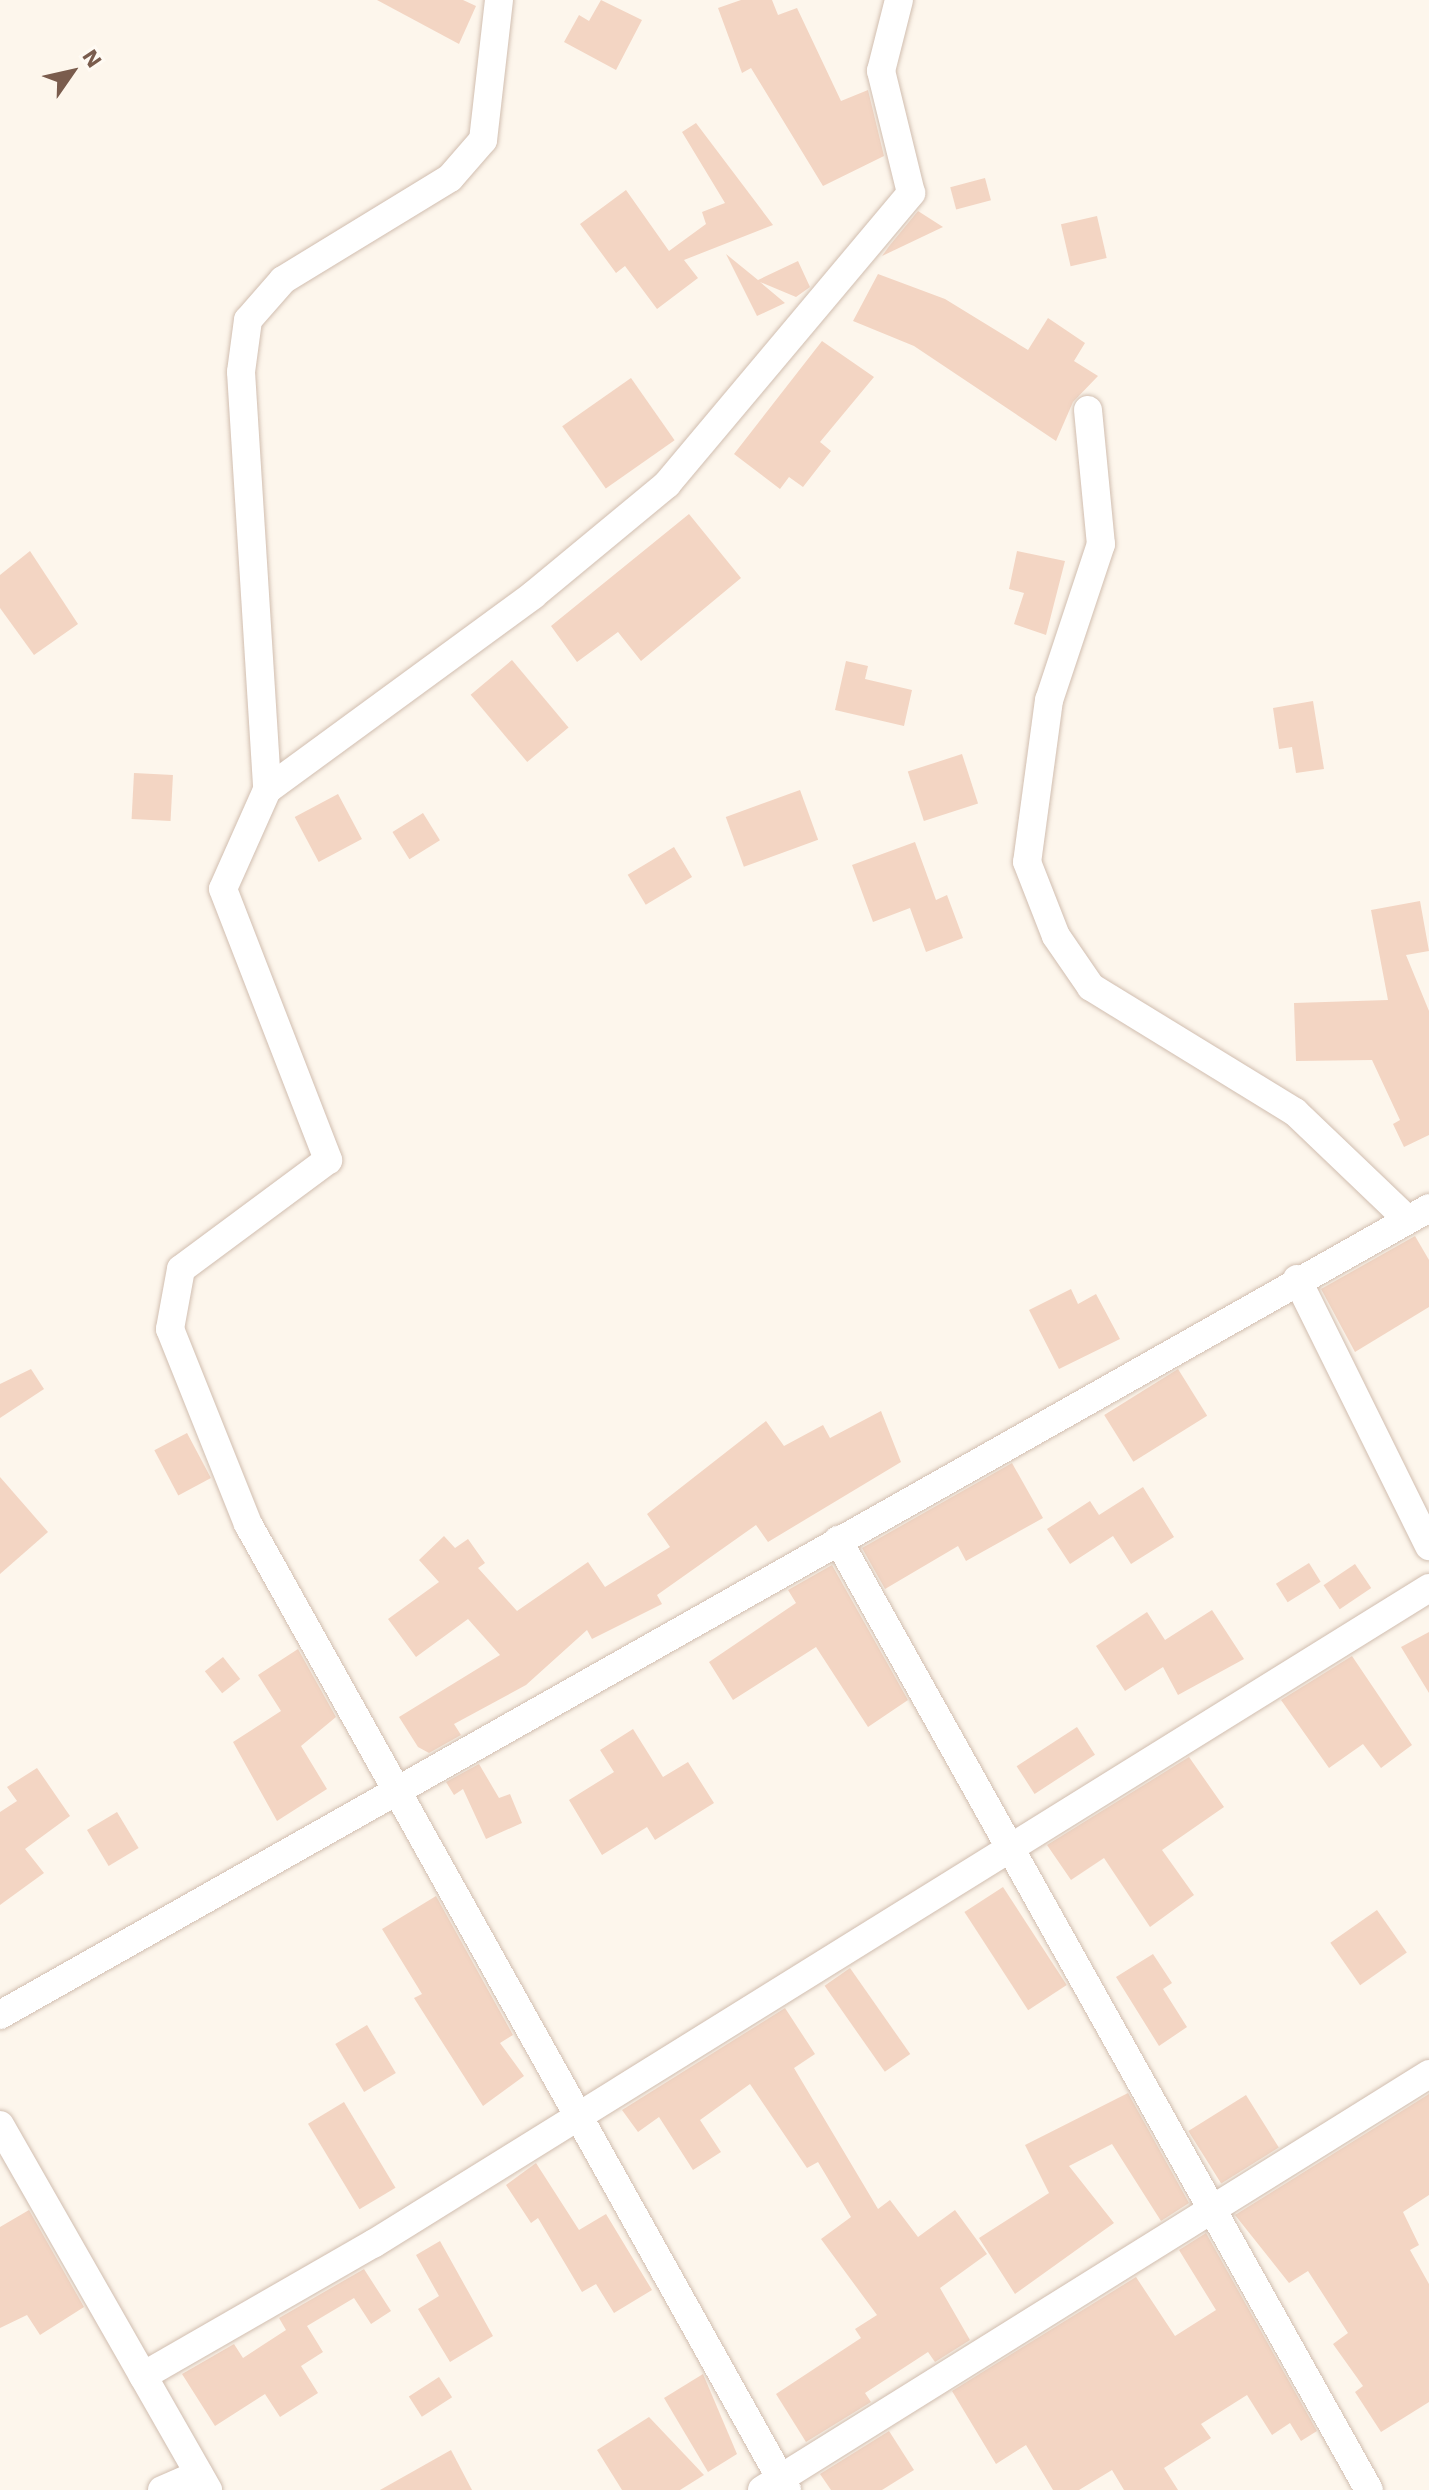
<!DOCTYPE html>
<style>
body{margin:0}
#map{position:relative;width:1429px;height:2490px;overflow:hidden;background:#fdf6ec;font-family:"Work Sans",sans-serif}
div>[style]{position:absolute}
.building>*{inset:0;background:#f3d5c3;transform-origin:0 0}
.roads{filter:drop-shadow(0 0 2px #d1beb0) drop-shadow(0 0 2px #d1beb0)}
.minor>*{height:28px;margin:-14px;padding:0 14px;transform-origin:14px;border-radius:14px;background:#fff}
span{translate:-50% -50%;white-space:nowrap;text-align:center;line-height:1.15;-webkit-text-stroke:8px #fffaf3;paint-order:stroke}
.north{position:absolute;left:32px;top:32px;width:80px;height:80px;-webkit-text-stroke:6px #fffaf3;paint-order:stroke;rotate:56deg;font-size:22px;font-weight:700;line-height:32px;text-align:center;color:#7a5c4d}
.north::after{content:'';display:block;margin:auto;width:28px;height:36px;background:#7a5c4d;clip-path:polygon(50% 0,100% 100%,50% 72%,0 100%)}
</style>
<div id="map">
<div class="building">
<i style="clip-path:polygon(377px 0,463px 0,476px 6px,459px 44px)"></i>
<i style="clip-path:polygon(601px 0,642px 20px,616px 70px,564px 42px,579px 15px,589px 21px)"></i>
<i style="clip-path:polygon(741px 0,772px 0,778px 15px,797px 8px,841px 101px,868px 90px,884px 156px,823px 186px,751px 68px,742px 73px,718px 8px)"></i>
<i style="clip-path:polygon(696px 123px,773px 225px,684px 260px,698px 278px,657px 309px,625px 266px,616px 273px,580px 224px,626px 190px,669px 251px,706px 224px,702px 212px,725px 203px,682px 132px)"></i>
<i style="left:985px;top:178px;width:23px;height:36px;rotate:75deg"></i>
<i style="clip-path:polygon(918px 211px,943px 227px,882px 256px,890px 245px)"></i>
<i style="left:1097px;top:216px;width:43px;height:37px;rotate:77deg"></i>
<i style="clip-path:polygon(726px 254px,758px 280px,798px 261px,810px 287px,796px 297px,760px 282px,785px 303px,757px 316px)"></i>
<i style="clip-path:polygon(878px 274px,945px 299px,1028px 350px,1048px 318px,1085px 343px,1074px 361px,1098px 376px,1073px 402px,1056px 441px,914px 346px,853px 321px)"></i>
<i style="clip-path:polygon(822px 341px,874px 377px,820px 442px,831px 451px,803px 487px,789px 477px,780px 489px,734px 454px)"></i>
<i style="left:631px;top:378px;width:76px;height:84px;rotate:55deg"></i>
<i style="clip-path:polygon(689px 514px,741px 578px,641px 661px,618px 632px,577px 662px,551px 626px)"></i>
<i style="clip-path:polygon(30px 551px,78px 624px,34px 655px,0 608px,0 575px)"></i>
<i style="clip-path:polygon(1017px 551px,1065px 561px,1046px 635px,1014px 624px,1024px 593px,1009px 589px)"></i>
<i style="left:512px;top:660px;width:88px;height:54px;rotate:50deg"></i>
<i style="clip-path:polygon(846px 661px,868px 666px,865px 679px,912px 690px,904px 726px,835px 710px)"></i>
<i style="clip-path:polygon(1313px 701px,1324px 769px,1296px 773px,1292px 747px,1279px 749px,1273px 708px)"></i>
<i style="left:962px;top:754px;width:52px;height:57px;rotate:72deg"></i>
<i style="left:134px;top:773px;width:39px;height:46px;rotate:3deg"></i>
<i style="left:800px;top:790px;width:53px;height:79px;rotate:70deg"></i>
<i style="left:338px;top:794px;width:51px;height:49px;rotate:62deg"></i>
<i style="left:423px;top:813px;width:32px;height:36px;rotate:58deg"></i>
<i style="clip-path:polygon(915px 842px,936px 900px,947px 895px,963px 938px,926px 952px,910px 908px,873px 922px,852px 865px)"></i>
<i style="left:674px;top:847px;width:35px;height:54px;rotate:59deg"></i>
<i style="clip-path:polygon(1420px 901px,1429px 951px,1406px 955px,1429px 1011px,1429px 1135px,1404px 1147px,1393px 1124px,1400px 1120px,1372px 1060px,1296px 1061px,1294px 1003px,1388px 1000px,1371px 910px)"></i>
<i style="clip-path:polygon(1415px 1236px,1429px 1260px,1429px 1307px,1355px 1352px,1321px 1289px)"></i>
<i style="clip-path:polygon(1071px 1289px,1078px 1304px,1096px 1294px,1120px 1339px,1059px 1369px,1029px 1310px)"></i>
<i style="clip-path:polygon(31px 1369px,44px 1389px,0 1418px,0 1384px)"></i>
<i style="left:1178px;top:1369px;width:55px;height:87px;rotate:58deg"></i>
<i style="clip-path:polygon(881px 1411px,901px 1462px,768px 1542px,756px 1525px,657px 1595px,662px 1604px,592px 1639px,587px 1630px,526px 1685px,454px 1724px,461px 1735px,429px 1753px,418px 1747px,399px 1717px,500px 1655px,468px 1619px,416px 1657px,388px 1619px,439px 1582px,419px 1560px,444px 1536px,455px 1548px,468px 1539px,485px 1563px,478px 1568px,517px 1611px,588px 1562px,605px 1587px,670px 1547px,647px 1514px,766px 1421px,784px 1446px,823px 1425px,830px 1438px)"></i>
<i style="left:187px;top:1433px;width:51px;height:37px;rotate:62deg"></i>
<i style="clip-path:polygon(1012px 1463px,1043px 1518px,966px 1561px,958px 1546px,885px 1589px,862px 1548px)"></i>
<i style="clip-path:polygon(0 1477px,48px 1532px,0 1574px)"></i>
<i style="clip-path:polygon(1143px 1487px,1174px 1537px,1131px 1564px,1113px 1536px,1070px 1564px,1047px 1529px,1090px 1501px,1099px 1515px)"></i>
<i style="left:1309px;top:1563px;width:22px;height:39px;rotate:58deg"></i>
<i style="left:1355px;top:1564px;width:29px;height:38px;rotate:56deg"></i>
<i style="clip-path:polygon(832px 1565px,908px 1700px,868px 1727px,816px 1647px,733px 1700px,709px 1662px,796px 1603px,788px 1590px)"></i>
<i style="clip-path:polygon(1212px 1610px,1244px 1659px,1178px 1695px,1163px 1667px,1125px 1691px,1096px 1646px,1147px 1612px,1165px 1640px)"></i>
<i style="clip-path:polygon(1429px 1632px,1429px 1693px,1401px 1647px)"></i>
<i style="clip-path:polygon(298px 1649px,336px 1717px,301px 1746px,327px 1789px,277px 1821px,233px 1742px,281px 1711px,258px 1675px)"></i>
<i style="clip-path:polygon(1352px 1656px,1412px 1745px,1381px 1768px,1363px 1744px,1329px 1768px,1281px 1700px)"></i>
<i style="left:223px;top:1657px;width:28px;height:23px;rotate:52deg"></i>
<i style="left:1077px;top:1727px;width:33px;height:72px;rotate:57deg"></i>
<i style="clip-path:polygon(633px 1729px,663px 1777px,688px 1762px,714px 1803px,655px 1840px,647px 1827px,602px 1855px,569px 1800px,614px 1772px,600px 1750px)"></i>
<i style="clip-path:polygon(1189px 1757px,1224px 1807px,1162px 1850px,1194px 1895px,1150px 1927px,1104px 1858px,1071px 1880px,1047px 1845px)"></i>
<i style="clip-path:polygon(479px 1764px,499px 1798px,510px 1794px,522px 1823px,486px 1839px,463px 1789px,454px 1795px,446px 1782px)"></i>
<i style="clip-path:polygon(37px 1768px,70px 1816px,25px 1849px,44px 1873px,0 1905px,0 1812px,17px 1801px,7px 1787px)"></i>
<i style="left:117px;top:1812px;width:42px;height:35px;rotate:59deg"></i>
<i style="left:1003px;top:1887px;width:117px;height:46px;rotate:57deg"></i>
<i style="clip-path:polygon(436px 1896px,513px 2035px,500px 2043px,524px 2076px,483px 2106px,414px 1998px,422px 1994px,382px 1929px)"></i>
<i style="left:1377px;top:1910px;width:52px;height:57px;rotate:55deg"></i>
<i style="clip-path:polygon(1153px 1954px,1172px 1983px,1163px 1989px,1187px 2027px,1159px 2046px,1116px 1977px)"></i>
<i style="left:850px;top:1968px;width:105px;height:31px;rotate:55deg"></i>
<i style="clip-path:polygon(785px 2008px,815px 2054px,794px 2068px,878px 2209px,890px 2200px,918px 2237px,955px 2210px,987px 2254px,940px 2288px,970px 2340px,935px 2362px,928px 2352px,865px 2393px,871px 2402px,806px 2442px,776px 2394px,861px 2338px,855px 2329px,877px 2315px,821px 2239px,851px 2217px,818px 2162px,807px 2168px,750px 2084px,700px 2120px,721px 2152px,693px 2170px,659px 2117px,638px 2132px,622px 2110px)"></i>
<i style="left:367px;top:2025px;width:56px;height:37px;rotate:59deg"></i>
<i style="clip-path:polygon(1128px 2093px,1189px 2203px,1161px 2221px,1112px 2144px,1069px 2166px,1114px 2223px,1015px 2294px,979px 2238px,1049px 2193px,1025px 2145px)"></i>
<i style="clip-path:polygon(1429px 2094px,1429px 2195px,1403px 2212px,1419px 2245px,1410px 2250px,1429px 2284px,1429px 2402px,1381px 2432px,1355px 2392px,1363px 2386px,1333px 2344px,1348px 2333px,1308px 2271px,1289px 2283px,1235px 2215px)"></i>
<i style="left:1246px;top:2095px;width:62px;height:68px;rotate:58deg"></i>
<i style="left:344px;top:2102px;width:100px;height:42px;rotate:59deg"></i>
<i style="clip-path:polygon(536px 2163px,579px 2230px,606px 2214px,652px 2290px,614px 2313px,596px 2284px,582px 2292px,538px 2218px,531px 2223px,506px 2185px)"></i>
<i style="clip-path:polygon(29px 2210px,84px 2307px,40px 2335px,27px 2315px,0 2328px,0 2227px)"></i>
<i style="clip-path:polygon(1206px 2233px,1317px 2431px,1301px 2441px,1290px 2423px,1272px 2435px,1247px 2395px,1201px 2424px,1211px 2438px,1164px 2468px,1178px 2490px,1124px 2490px,1112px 2470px,1079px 2490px,1053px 2490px,1026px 2445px,996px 2464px,952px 2391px,1136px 2277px,1175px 2336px,1216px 2310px,1179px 2250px)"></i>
<i style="clip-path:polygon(440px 2241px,493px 2336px,450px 2362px,418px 2309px,439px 2296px,416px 2255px)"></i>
<i style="clip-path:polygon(364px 2269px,391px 2311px,371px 2324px,354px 2298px,307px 2326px,323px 2352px,301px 2366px,318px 2393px,280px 2417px,265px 2394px,215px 2426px,182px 2374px,234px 2344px,243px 2358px,286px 2330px,279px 2318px)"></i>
<i style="clip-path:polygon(703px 2374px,737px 2454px,708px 2472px,664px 2398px)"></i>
<i style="left:439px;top:2377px;width:24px;height:36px;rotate:57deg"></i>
<i style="clip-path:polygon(649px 2417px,704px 2475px,680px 2490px,622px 2490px,597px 2450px)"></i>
<i style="clip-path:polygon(889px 2431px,914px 2470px,882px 2490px,831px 2490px,820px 2474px)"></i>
<i style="clip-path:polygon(451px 2450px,472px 2490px,380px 2490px)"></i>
</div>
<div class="roads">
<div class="minor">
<i style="left:499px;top:0;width:141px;rotate:96.5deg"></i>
<i style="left:483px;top:140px;width:50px;rotate:131deg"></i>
<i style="left:450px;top:178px;width:196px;rotate:148.6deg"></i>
<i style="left:283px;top:280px;width:53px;rotate:131.2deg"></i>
<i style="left:248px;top:320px;width:52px;rotate:97.7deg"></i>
<i style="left:241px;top:372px;width:419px;rotate:86.4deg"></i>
<i style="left:267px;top:790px;width:108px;rotate:114deg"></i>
<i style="left:223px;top:889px;width:291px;rotate:68.8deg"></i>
<i style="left:328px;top:1160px;width:183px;rotate:143.4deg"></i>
<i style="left:181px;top:1269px;width:61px;rotate:100.4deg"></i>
<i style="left:170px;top:1329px;width:210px;rotate:68.2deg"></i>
<i style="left:248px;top:1524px;width:1106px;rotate:60.84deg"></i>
<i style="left:1088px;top:410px;width:135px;rotate:84.5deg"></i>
<i style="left:1101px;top:544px;width:164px;rotate:108.4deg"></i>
<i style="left:1049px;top:700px;width:163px;rotate:97.7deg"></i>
<i style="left:1027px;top:862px;width:79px;rotate:68.6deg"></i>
<i style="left:1056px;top:936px;width:62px;rotate:55.5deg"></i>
<i style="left:1091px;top:987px;width:239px;rotate:31.5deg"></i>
<i style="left:1295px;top:1112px;width:155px;rotate:43.7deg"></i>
<i style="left:267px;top:790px;width:330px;rotate:-36.2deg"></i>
<i style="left:533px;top:595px;width:174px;rotate:-39.6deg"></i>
<i style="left:667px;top:484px;width:380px;rotate:-50deg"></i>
<i style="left:911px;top:193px;width:126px;rotate:-103.8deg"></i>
<i style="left:881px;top:71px;width:73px;rotate:-75.8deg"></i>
<i style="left:1297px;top:1279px;width:298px;rotate:63.7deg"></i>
<i style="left:838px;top:1540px;width:1088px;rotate:60.8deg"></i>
<i style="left:0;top:2015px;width:1641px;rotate:-29.45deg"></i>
<i style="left:0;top:2125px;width:420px;rotate:60.3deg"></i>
<i style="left:143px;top:2376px;width:265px;rotate:-29.9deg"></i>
<i style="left:373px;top:2244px;width:1243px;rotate:-31.85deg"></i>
<i style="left:162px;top:2490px;width:40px;rotate:-23.4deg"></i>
<i style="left:762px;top:2490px;width:786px;rotate:-31.95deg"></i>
</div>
</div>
<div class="north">N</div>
</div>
